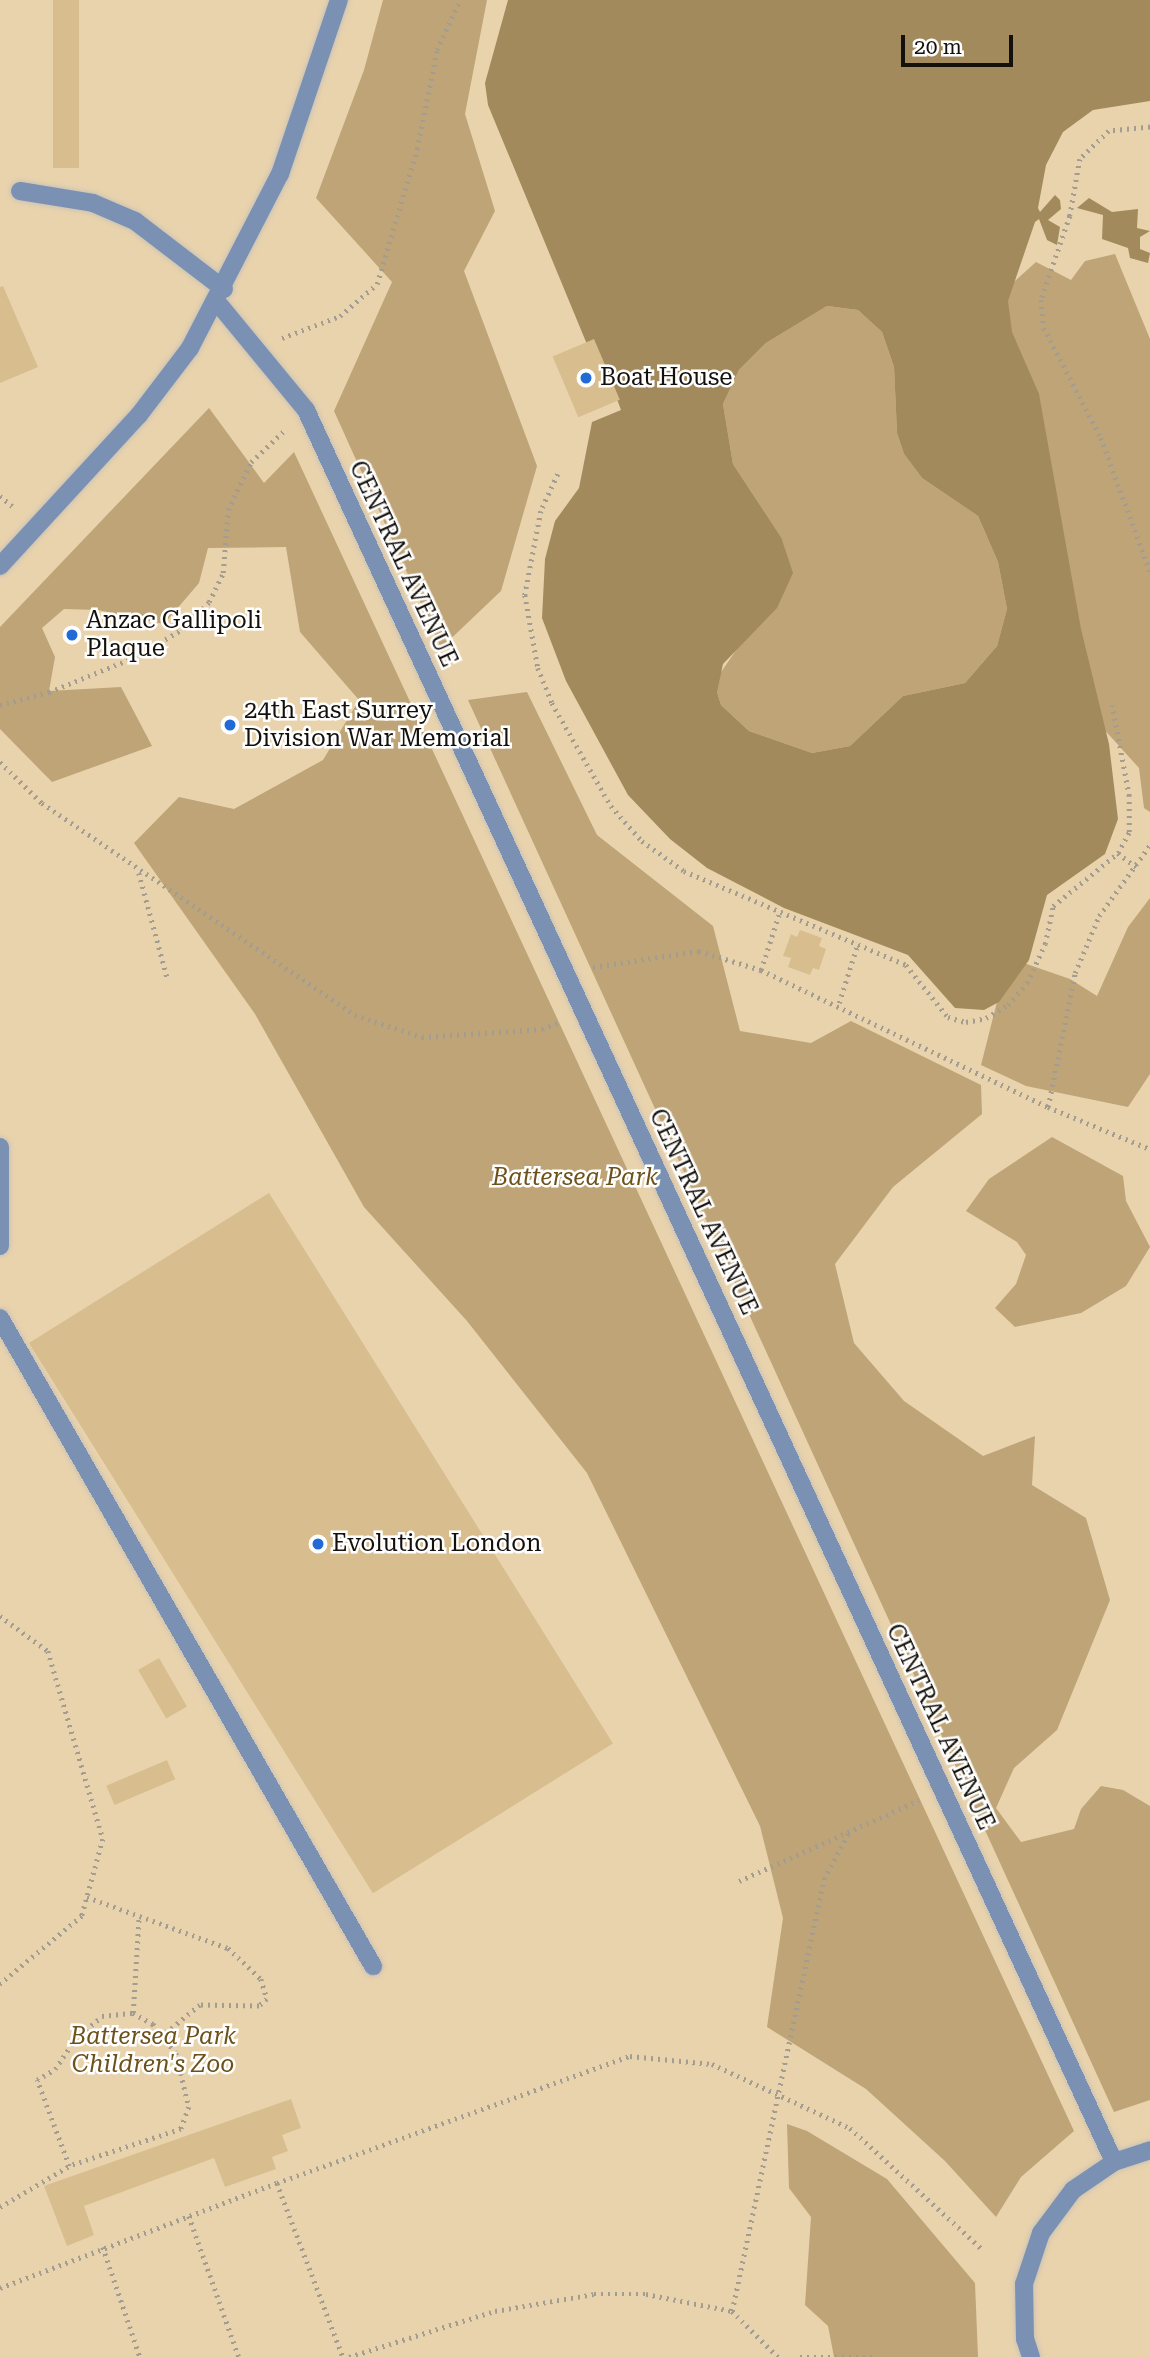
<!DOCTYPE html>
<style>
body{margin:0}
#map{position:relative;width:1150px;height:2357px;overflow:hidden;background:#eee5d5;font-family:"Roboto Serif",serif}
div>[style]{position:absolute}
.green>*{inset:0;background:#e9d3ad;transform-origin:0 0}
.forest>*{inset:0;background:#bea476}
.water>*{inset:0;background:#a38a5c}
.building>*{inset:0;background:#d8bd8e;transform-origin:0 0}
.path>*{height:4.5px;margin-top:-2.25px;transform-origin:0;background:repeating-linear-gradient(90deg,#a39c90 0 2px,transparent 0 7px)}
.roads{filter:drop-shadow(0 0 2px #cbc3b5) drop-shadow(0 0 2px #cbc3b5)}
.service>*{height:18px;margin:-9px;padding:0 9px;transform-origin:9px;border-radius:9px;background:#7a91b4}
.pedestrian>*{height:18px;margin:-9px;padding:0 9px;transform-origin:9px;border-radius:9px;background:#7a91b4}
.dots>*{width:19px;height:19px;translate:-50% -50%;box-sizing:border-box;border:4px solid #fff;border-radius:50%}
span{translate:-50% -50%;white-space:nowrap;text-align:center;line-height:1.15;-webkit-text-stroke:5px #fff;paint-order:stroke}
.poi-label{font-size:24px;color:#14110c}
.left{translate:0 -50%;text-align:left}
.street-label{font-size:24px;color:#14110c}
.park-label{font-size:24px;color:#6d511a;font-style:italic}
.scale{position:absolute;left:901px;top:35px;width:112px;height:32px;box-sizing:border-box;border:4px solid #14110c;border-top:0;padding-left:9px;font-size:21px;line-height:24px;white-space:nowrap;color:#14110c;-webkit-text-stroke:5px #fff;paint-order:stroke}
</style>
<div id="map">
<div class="green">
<i style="left:0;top:0;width:1150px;height:2357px"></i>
</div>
<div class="forest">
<i style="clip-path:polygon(383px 0,487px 0,465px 114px,495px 211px,464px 271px,537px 466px,501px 591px,441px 648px,334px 411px,392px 282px,316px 198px,364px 70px)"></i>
<i style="clip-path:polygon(1115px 254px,1150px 339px,1150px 812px,1144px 808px,1139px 768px,1082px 705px,995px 299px,1036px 262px,1071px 280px,1085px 261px)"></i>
<i style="clip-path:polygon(827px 306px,858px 310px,882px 332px,894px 367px,897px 433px,904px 454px,922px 478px,978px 516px,998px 562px,1007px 609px,997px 646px,965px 683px,903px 696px,850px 746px,812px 753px,749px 731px,721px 705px,717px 692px,717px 678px,743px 640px,781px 537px,733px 464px,723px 404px,739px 370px,766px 343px)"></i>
<i style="clip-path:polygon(209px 408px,264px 483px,294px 452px,1074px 2131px,1021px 2177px,996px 2217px,945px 2161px,866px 2089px,767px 2027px,783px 1918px,760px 1826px,587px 1473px,467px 1321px,364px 1207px,255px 1014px,134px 843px,179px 797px,234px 809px,323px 760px,359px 700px,300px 632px,286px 547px,208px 548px,199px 583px,164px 624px,98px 610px,64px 609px,42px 628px,55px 657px,49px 691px,121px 687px,152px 746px,52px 782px,0 729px,0 627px)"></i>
<i style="clip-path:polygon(527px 692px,597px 835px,713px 926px,740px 1031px,811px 1043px,851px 1021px,981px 1085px,982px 1114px,893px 1187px,835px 1264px,854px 1343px,904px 1401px,983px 1456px,1035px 1436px,1032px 1485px,1086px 1518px,1110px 1600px,1057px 1730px,1014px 1768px,996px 1808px,1021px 1842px,1074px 1829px,1081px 1809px,1101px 1786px,1123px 1790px,1150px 1806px,1150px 2100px,1114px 2112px,468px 700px)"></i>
<i style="clip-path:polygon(1150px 898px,1150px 1074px,1128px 1107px,1026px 1086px,981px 1065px,999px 994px,1018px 961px,1070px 979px,1097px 996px,1128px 927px)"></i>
<i style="clip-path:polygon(1052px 1137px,1123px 1176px,1126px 1201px,1150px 1247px,1126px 1286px,1081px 1313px,1015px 1327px,995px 1308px,1016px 1284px,1026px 1255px,1017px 1242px,966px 1211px,989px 1179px)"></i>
<i style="clip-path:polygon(787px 2124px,807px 2131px,887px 2179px,975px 2283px,978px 2357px,834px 2357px,828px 2326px,805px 2305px,811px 2217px,789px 2188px)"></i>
</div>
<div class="water">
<i style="clip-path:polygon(evenodd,508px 0,1150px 0,1150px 101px,1093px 110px,1063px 132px,1046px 165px,1038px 208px,1040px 212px,1055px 195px,1060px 200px,1061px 209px,1048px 220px,1060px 227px,1057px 245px,1047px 240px,1039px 219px,1035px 222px,1008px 301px,1012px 332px,1039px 394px,1081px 629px,1109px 744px,1118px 819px,1105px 854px,1047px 895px,1029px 960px,999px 1002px,984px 1010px,955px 1008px,908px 955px,784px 908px,707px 868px,670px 839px,628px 795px,566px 681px,542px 618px,545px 559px,555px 521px,579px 488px,592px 422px,621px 410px,602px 359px,591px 354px,488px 105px,485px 83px,508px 0,827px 306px,858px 310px,882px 332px,894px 367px,897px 433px,904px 454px,922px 478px,978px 516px,998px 562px,1007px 609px,997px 646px,965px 683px,903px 696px,850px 746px,812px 753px,749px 731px,721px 705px,717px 692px,723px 664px,777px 608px,793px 573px,781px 537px,733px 464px,723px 404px,739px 370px,766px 343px,827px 306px)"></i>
<i style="clip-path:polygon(1089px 198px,1112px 212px,1138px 209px,1137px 228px,1150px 231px,1140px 237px,1140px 249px,1150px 253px,1148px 263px,1130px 258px,1128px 248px,1102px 239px,1103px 215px,1077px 208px)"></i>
</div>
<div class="building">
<i style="left:53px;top:0;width:26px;height:168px"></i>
<i style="clip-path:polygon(3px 286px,38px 367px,0 383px,0 287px)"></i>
<i style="left:594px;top:339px;width:66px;height:45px;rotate:67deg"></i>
<i style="clip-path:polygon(800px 930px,822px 938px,819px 946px,826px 949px,819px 970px,813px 968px,810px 975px,788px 967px,791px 958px,783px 956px,791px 934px,797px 937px)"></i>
<i style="left:269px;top:1193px;width:649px;height:283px;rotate:58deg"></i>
<i style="left:159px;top:1658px;width:56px;height:24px;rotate:60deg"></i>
<i style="left:167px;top:1760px;width:21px;height:66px;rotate:67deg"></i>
<i style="clip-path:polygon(291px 2099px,301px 2128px,282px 2135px,288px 2151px,272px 2157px,276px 2169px,225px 2187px,214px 2158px,84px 2206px,94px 2235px,67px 2246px,44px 2186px)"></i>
</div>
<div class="path">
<i style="left:1150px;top:127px;width:41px;rotate:174.4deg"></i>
<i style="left:1109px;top:131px;width:40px;rotate:136deg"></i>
<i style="left:1080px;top:159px;width:58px;rotate:100deg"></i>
<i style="left:1070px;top:216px;width:89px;rotate:109deg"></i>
<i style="left:1041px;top:300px;width:28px;rotate:84deg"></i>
<i style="left:1044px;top:328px;width:124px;rotate:62.6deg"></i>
<i style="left:1101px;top:438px;width:142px;rotate:69.8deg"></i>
<i style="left:282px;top:338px;width:62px;rotate:-20.8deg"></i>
<i style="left:340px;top:316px;width:49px;rotate:-40.9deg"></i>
<i style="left:377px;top:284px;width:141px;rotate:-73.5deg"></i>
<i style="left:417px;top:149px;width:101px;rotate:-78.6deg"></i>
<i style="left:437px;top:50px;width:55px;rotate:-65.3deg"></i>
<i style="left:558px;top:474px;width:41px;rotate:114.7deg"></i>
<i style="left:541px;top:511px;width:86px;rotate:100.8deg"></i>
<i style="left:525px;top:595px;width:74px;rotate:79.9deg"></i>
<i style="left:538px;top:668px;width:38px;rotate:68deg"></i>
<i style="left:552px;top:703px;width:119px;rotate:60.2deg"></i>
<i style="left:611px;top:806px;width:47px;rotate:48.5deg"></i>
<i style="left:642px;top:841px;width:52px;rotate:35.5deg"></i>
<i style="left:684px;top:871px;width:241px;rotate:22.9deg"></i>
<i style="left:906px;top:965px;width:67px;rotate:51.1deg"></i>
<i style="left:948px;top:1017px;width:19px;rotate:16deg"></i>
<i style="left:966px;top:1022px;width:20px;rotate:-11deg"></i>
<i style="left:986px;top:1018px;width:26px;rotate:-31deg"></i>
<i style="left:1008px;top:1005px;width:29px;rotate:-49deg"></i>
<i style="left:1027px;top:983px;width:43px;rotate:-65.2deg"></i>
<i style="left:1045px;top:944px;width:39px;rotate:-78deg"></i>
<i style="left:1053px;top:906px;width:84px;rotate:-39.2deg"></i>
<i style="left:1118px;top:853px;width:24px;rotate:-62deg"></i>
<i style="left:1129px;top:832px;width:36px;rotate:-90deg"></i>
<i style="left:1129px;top:796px;width:92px;rotate:-100.7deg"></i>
<i style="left:0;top:496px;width:19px;rotate:39deg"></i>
<i style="left:0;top:705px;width:51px;rotate:-14.9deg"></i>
<i style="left:49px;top:692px;width:93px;rotate:-22.1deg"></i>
<i style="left:135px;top:657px;width:56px;rotate:-30.3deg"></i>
<i style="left:183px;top:629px;width:37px;rotate:-46deg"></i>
<i style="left:209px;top:602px;width:32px;rotate:-64deg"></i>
<i style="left:223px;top:573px;width:63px;rotate:-85.5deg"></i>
<i style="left:228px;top:510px;width:53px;rotate:-64.4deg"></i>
<i style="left:251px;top:462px;width:47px;rotate:-43.3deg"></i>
<i style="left:0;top:762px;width:59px;rotate:44.3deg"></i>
<i style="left:42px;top:803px;width:378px;rotate:34.1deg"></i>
<i style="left:355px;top:1015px;width:71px;rotate:18.2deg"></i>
<i style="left:422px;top:1037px;width:120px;rotate:-3.8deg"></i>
<i style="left:542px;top:1029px;width:19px;rotate:-21deg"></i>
<i style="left:1118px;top:853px;width:23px;rotate:38deg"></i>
<i style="left:139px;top:873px;width:108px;rotate:74.9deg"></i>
<i style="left:593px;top:967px;width:107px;rotate:-8.6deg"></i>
<i style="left:699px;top:951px;width:65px;rotate:17deg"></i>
<i style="left:761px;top:970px;width:318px;rotate:25.5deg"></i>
<i style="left:1048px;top:1107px;width:137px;rotate:-78.6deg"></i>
<i style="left:1075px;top:973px;width:62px;rotate:-67.2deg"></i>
<i style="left:1099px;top:916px;width:87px;rotate:-54.3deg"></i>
<i style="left:761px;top:970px;width:59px;rotate:-72.2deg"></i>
<i style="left:839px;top:1003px;width:63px;rotate:-72.4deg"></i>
<i style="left:1048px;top:1107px;width:110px;rotate:22.4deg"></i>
<i style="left:0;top:1616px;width:59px;rotate:36.1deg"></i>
<i style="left:48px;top:1651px;width:196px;rotate:73.7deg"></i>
<i style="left:103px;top:1839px;width:80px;rotate:105.3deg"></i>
<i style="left:82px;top:1916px;width:107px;rotate:140.3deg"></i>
<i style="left:739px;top:1881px;width:197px;rotate:-24.2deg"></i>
<i style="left:87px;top:1897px;width:150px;rotate:19.9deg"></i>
<i style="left:228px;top:1948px;width:45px;rotate:43.2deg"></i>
<i style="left:261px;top:1979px;width:21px;rotate:73deg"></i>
<i style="left:267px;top:1999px;width:11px;rotate:139deg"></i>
<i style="left:259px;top:2006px;width:59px;rotate:-179deg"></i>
<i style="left:200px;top:2005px;width:45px;rotate:140.4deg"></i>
<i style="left:133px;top:2013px;width:23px;rotate:29deg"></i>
<i style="left:153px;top:2024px;width:37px;rotate:52deg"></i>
<i style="left:176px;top:2053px;width:56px;rotate:76.5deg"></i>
<i style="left:189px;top:2107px;width:23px;rotate:110deg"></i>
<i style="left:181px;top:2129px;width:118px;rotate:161.7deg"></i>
<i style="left:69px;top:2166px;width:92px;rotate:-110.4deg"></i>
<i style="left:37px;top:2080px;width:21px;rotate:-31deg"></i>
<i style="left:55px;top:2069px;width:36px;rotate:-56deg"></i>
<i style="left:75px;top:2039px;width:35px;rotate:-40deg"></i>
<i style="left:102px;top:2016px;width:31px;rotate:-6deg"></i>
<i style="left:133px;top:2013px;width:97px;rotate:-86.5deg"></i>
<i style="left:277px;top:2183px;width:375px;rotate:-19.8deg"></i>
<i style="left:630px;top:2056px;width:82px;rotate:5.6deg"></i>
<i style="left:712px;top:2064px;width:152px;rotate:24.9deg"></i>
<i style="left:850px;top:2128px;width:180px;rotate:42.5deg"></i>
<i style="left:0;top:2207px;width:80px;rotate:-30.7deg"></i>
<i style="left:189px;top:2216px;width:150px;rotate:70.5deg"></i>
<i style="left:103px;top:2247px;width:116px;rotate:71.4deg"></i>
<i style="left:0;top:2288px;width:296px;rotate:-20.8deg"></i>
<i style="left:277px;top:2183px;width:186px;rotate:69.2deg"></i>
<i style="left:732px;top:2311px;width:442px;rotate:-78deg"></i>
<i style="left:824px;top:1879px;width:53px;rotate:-62deg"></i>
<i style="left:349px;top:2357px;width:153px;rotate:-17.5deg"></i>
<i style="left:495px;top:2311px;width:100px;rotate:-9.7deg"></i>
<i style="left:594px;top:2294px;width:52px"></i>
<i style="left:646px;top:2294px;width:88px;rotate:11.2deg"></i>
<i style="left:732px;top:2311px;width:65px;rotate:45deg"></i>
<i style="left:800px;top:2357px;width:75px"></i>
</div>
<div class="roads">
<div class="service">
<i style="left:20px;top:191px;width:74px;rotate:9.3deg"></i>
<i style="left:93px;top:203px;width:46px;rotate:23.2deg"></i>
<i style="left:135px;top:221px;width:112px;rotate:37.4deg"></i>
<i style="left:0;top:1147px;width:99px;rotate:90deg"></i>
<i style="left:0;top:1318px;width:748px;rotate:60.07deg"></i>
</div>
<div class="pedestrian">
<i style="left:217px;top:302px;width:140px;rotate:50.5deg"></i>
<i style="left:306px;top:410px;width:1929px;rotate:65.24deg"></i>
<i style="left:0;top:566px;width:205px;rotate:-47.4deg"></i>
<i style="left:139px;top:415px;width:84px;rotate:-52.7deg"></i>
<i style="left:190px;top:348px;width:196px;rotate:-62.7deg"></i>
<i style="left:280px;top:174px;width:184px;rotate:-71.3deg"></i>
<i style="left:1031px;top:2357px;width:19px;rotate:-108deg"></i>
<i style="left:1025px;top:2339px;width:55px;rotate:-91deg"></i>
<i style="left:1024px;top:2284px;width:54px;rotate:-71.6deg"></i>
<i style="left:1041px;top:2233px;width:54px;rotate:-53.3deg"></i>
<i style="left:1073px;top:2190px;width:50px;rotate:-34.3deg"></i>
<i style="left:1114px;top:2162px;width:38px;rotate:-18deg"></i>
</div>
</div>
<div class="dots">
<i style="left:586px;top:378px;background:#226bd7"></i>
<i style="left:72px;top:635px;background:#226bd7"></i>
<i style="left:230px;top:725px;background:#226bd7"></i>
<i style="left:318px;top:1544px;background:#226bd7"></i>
</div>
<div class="poi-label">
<span class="left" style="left:600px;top:378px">Boat House</span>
<span class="left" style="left:86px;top:635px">Anzac Gallipoli<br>Plaque</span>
<span class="left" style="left:244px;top:725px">24th East Surrey<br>Division War Memorial</span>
<span class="left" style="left:332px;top:1544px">Evolution London</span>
</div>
<div class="street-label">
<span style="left:403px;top:564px;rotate:65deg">CENTRAL AVENUE</span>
<span style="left:703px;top:1212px;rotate:65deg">CENTRAL AVENUE</span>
<span style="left:940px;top:1727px;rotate:65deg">CENTRAL AVENUE</span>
</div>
<div class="park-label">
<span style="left:575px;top:1178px">Battersea Park</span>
<span style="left:153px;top:2051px">Battersea Park<br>Children's Zoo</span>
</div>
<div class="scale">20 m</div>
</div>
